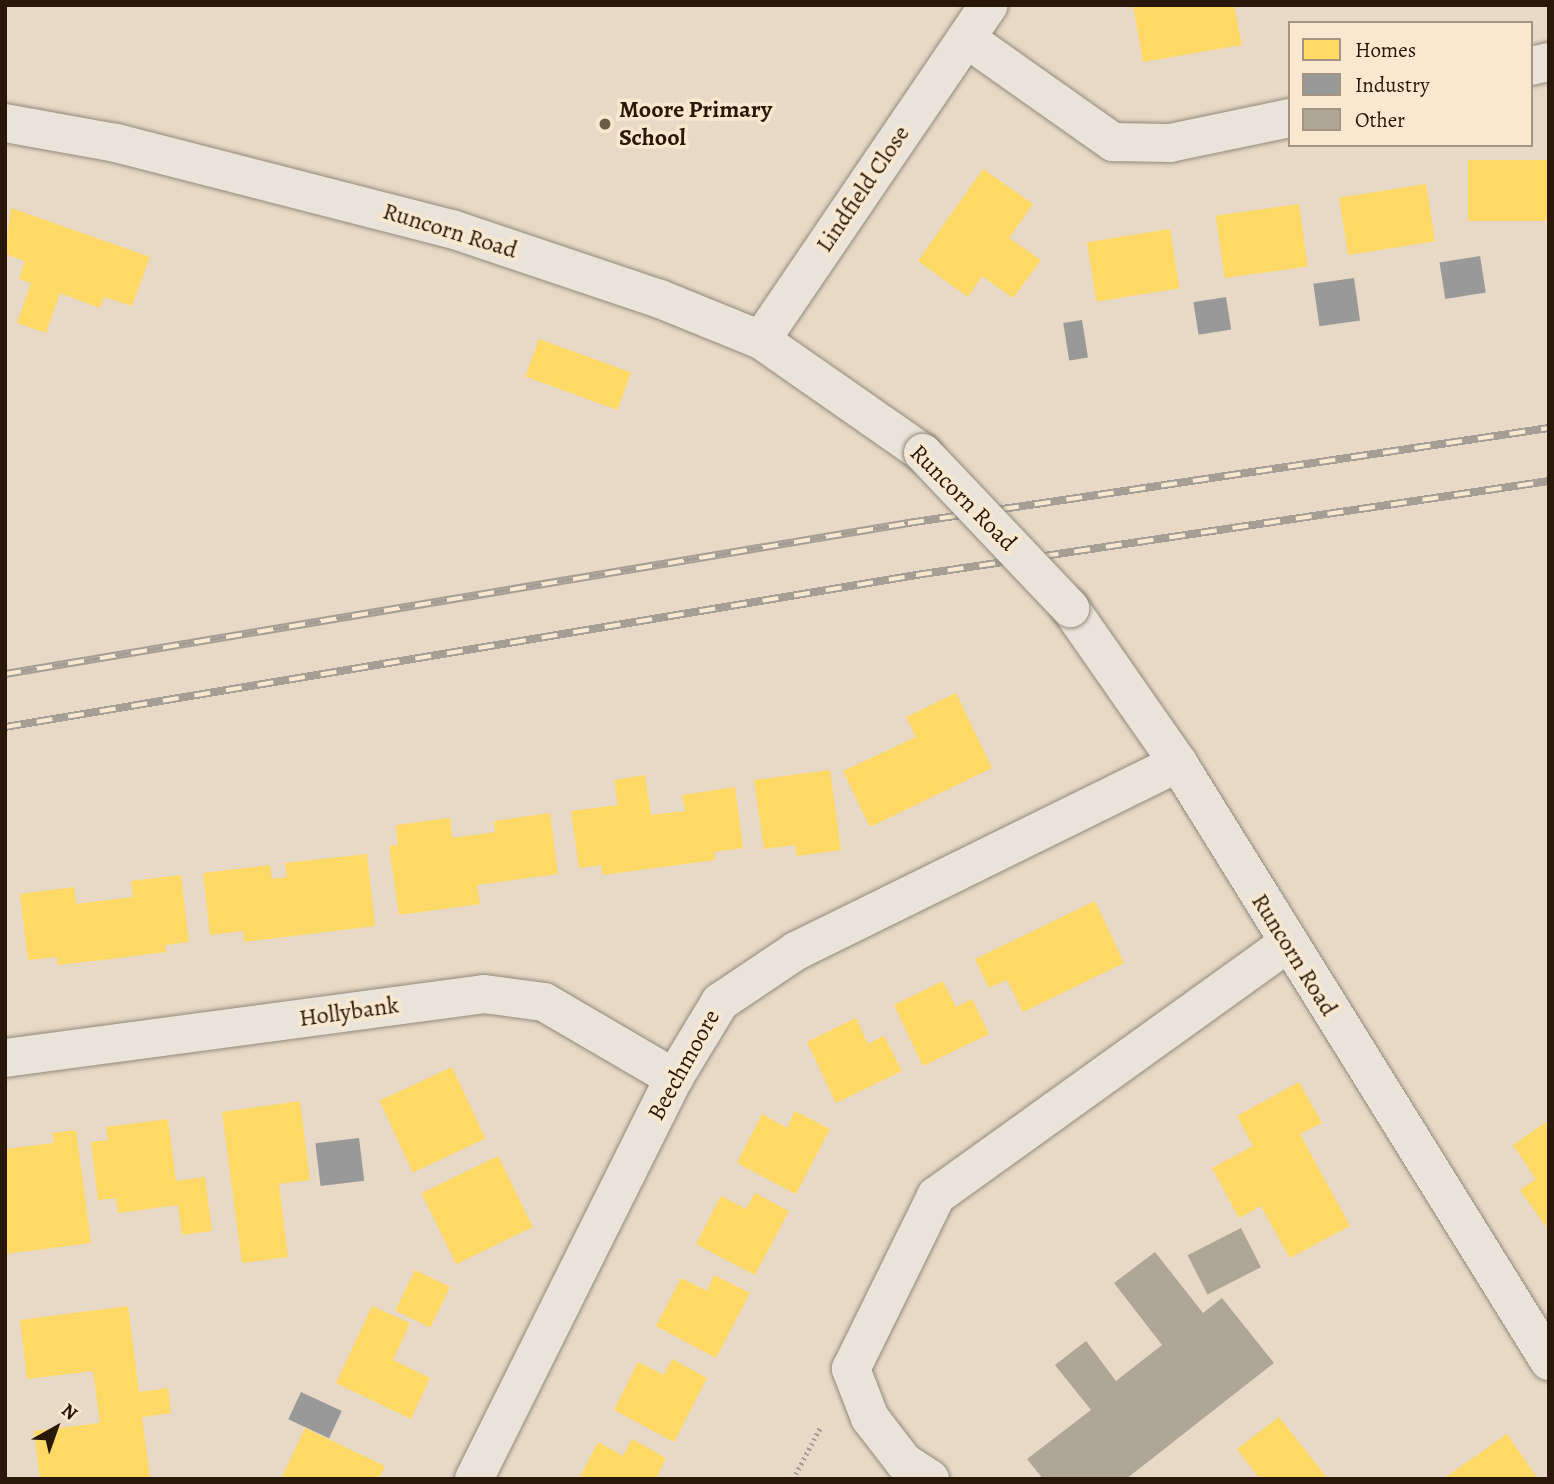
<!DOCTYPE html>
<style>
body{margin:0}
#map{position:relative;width:1554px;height:1484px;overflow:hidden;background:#e7d9c5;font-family:Alegreya,serif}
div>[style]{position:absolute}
.homes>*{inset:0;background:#ffd966;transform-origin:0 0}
.industry>*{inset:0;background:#999;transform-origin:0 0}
.building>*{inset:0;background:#b0a698;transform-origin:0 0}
.path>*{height:4.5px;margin-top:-2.25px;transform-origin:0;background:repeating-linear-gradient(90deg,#a59e95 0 2px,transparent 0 5.5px)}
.roads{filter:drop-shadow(0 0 2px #93897c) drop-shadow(0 0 2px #93897c)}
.minor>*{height:38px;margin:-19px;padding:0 19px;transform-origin:19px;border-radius:19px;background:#eae3d9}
.rail>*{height:8px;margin-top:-4px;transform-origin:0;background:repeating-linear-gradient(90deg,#f8e8d0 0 16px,#a59e95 0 32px);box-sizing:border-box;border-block:2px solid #a59e95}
.bridges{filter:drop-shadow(0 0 2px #93897c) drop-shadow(0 0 2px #93897c)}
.minor-bridge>*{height:38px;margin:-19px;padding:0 19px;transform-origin:19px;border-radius:19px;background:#eae3d9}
.dots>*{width:19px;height:19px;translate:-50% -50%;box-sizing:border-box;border:4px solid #f8e8d0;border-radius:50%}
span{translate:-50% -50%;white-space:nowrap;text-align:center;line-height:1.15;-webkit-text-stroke:7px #f8e8d0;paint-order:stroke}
.poi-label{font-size:24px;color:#291807;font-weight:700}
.left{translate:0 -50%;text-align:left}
.street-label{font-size:24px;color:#291807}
.frame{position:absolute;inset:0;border:7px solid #291807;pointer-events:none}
.legend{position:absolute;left:1288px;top:21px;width:245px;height:126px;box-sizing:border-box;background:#f8e8d0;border:2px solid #a59580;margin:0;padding:9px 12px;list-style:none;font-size:21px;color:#291807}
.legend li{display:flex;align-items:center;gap:14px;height:35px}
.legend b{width:35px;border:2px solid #a59580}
.north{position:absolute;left:21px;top:1393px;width:70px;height:70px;-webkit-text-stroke:5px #f8e8d0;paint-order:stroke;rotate:40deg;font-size:19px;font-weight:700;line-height:28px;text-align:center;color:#291807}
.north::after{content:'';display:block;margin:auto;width:24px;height:32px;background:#291807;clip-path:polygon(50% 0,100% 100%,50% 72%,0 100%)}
</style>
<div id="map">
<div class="homes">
<i style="clip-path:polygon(1133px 5px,1234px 5px,1242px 45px,1143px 62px)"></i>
<i style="left:1549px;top:160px;width:61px;height:81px;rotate:90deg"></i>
<i style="clip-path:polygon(983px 169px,1033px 204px,1009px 238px,1041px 260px,1013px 298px,982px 276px,968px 297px,918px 261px)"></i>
<i style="left:1426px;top:184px;width:58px;height:88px;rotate:81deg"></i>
<i style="left:1299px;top:204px;width:63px;height:84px;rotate:82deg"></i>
<i style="clip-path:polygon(11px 208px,150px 257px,132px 306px,104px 297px,100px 308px,60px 293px,46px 333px,17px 323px,31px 283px,19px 279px,25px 261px,5px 254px)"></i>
<i style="left:1170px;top:229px;width:60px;height:84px;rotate:81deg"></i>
<i style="left:539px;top:339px;width:98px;height:40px;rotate:20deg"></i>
<i style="clip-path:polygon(956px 693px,992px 768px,870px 827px,843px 771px,916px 737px,906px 717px)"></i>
<i style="clip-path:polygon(830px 770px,841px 850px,797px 856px,795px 845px,764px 849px,754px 780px)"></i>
<i style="clip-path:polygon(645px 775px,651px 815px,685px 811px,682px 795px,735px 787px,743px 848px,714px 852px,715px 860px,603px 875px,601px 865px,579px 868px,571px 811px,618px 805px,614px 780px)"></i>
<i style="clip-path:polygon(550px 813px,558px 874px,477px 885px,480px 904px,399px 915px,389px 846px,398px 845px,396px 825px,450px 818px,452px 838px,495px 832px,494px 821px)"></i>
<i style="clip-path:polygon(367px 854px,375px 926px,244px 942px,243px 931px,210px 935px,203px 873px,270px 865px,272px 879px,287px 877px,285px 863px)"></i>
<i style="clip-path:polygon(181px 875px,189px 942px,165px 945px,166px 952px,110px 959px,58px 965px,57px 957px,28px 960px,20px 894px,74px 887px,76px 904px,133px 897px,131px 881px)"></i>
<i style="clip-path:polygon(1095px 901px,1124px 963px,1023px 1012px,1007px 980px,989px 988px,975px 959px)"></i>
<i style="clip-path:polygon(943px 981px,956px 1007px,972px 999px,989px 1034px,923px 1066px,894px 1005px)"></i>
<i style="clip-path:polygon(856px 1018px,868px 1044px,884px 1036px,902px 1071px,836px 1103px,807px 1042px)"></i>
<i style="left:452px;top:1067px;width:79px;height:80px;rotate:65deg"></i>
<i style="clip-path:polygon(1299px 1082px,1322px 1123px,1300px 1134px,1350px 1226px,1290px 1258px,1261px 1206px,1239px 1218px,1212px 1168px,1253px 1146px,1237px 1116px)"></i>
<i style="clip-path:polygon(300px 1101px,310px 1180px,279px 1184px,288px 1257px,242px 1263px,222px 1112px)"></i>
<i style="clip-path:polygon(795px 1111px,830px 1129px,796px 1194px,737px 1163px,762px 1114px,787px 1128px)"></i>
<i style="clip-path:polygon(168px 1119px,176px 1181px,205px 1177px,212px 1231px,182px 1235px,178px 1205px,118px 1213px,116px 1198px,98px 1200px,91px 1142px,108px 1140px,106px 1127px)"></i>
<i style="clip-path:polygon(1549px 1120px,1549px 1227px,1547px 1228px,1520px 1190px,1536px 1179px,1513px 1145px)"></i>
<i style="clip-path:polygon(76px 1130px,91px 1243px,5px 1254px,5px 1149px,54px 1143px,52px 1133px)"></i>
<i style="left:498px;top:1156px;width:79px;height:85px;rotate:64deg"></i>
<i style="clip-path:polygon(755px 1193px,789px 1211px,755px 1275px,696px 1244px,721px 1196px,746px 1209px)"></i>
<i style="left:415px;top:1270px;width:39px;height:45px;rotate:26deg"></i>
<i style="clip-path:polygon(714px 1275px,750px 1293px,716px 1358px,656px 1326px,681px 1278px,707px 1291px)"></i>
<i style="clip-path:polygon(128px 1306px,139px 1392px,168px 1388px,171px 1413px,142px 1417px,150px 1477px,40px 1479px,34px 1431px,100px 1423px,93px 1371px,27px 1379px,20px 1320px)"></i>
<i style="clip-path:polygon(372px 1306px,410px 1323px,393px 1360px,430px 1378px,411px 1419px,336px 1383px)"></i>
<i style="clip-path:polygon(672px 1359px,707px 1378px,674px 1442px,614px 1410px,638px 1362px,664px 1375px)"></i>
<i style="clip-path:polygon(1279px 1417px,1328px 1479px,1260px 1479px,1237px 1449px)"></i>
<i style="clip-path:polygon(305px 1428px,385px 1466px,379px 1479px,281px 1479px)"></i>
<i style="clip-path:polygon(1507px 1434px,1538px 1479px,1443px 1479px)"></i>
<i style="clip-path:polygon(632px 1439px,666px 1458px,656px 1479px,579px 1479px,598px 1442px,623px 1456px)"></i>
</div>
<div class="industry">
<i style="left:1480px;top:256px;width:37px;height:41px;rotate:81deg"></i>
<i style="left:1354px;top:278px;width:43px;height:41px;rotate:82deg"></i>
<i style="left:1226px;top:297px;width:33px;height:33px;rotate:81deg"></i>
<i style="left:1082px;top:320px;width:38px;height:19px;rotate:81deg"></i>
<i style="left:359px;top:1138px;width:43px;height:44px;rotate:83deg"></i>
<i style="left:301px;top:1392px;width:45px;height:30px;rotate:25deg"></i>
</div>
<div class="building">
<i style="left:1241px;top:1228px;width:44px;height:60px;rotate:63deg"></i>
<i style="clip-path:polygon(1155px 1252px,1203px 1313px,1222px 1298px,1274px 1363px,1126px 1479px,1043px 1479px,1027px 1459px,1091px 1410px,1055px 1365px,1086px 1341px,1116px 1381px,1162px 1345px,1114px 1283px)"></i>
</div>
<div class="path">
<i style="left:793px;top:1479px;width:60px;rotate:-62.2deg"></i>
</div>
<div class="roads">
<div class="minor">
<i style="left:967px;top:39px;width:179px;rotate:35.2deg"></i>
<i style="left:1113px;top:142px;width:57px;rotate:1deg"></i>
<i style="left:1170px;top:143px;width:123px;rotate:-11.8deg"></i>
<i style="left:1531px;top:66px;width:18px;rotate:-13deg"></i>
<i style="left:5px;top:123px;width:113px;rotate:10.2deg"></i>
<i style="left:116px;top:143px;width:347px;rotate:14.4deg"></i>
<i style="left:452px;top:229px;width:219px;rotate:18.6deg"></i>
<i style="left:660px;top:299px;width:109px;rotate:22.1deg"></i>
<i style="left:761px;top:340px;width:198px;rotate:34.9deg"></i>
<i style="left:761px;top:340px;width:405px;rotate:-55.8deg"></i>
<i style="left:1070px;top:608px;width:189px;rotate:55.1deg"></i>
<i style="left:1178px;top:763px;width:704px;rotate:58.18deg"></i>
<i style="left:5px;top:1058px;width:483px;rotate:-7.6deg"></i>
<i style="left:484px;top:994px;width:61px;rotate:7.6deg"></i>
<i style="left:544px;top:1002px;width:151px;rotate:30.3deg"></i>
<i style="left:474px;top:1479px;width:448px;rotate:-63.5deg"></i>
<i style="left:674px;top:1078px;width:89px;rotate:-58.8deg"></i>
<i style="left:720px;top:1002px;width:92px;rotate:-33.9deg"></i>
<i style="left:796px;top:951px;width:426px;rotate:-26.2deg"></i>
<i style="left:930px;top:1479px;width:31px;rotate:-147deg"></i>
<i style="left:904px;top:1462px;width:56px;rotate:-127.7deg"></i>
<i style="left:870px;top:1418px;width:53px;rotate:-111.2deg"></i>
<i style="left:851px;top:1369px;width:193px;rotate:-63.8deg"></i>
<i style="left:936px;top:1196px;width:432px;rotate:-35.7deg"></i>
</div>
</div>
<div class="rail">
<i style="left:5px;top:674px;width:916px;rotate:-9.49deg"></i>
<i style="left:908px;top:523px;width:648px;rotate:-8.43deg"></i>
<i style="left:5px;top:727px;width:924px;rotate:-9.47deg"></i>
<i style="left:916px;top:575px;width:640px;rotate:-8.45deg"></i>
</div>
<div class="bridges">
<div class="minor-bridge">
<i style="left:923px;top:453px;width:214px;rotate:46.5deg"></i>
</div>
</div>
<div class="dots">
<i style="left:605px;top:124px;background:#6c5c4a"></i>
</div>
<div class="poi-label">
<span class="left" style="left:619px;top:124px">Moore Primary<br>School</span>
</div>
<div class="street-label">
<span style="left:863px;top:189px;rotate:-56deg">Lindfield Close</span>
<span style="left:450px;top:231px;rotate:17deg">Runcorn Road</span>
<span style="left:963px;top:498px;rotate:45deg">Runcorn Road</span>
<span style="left:1294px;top:955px;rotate:58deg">Runcorn Road</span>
<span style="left:349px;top:1012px;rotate:-8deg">Hollybank</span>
<span style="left:684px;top:1065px;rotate:-61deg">Beechmoore</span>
</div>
<div class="frame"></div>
<ul class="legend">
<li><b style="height:19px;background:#ffd966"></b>Homes</li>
<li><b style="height:19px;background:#999"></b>Industry</li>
<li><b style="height:19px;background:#b0a698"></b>Other</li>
</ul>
<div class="north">N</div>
</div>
